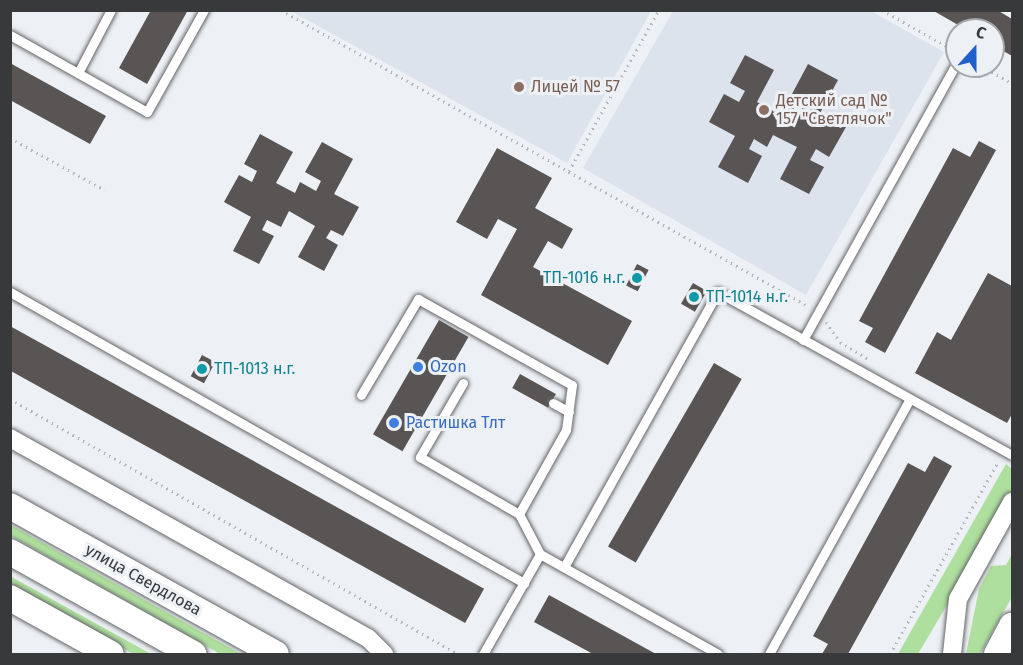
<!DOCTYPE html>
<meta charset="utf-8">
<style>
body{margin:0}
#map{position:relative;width:1023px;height:665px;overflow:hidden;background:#edf0f4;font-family:"Fira Sans",sans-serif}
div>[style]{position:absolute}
.built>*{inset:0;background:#dce3ec}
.green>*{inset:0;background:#afdf9e}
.building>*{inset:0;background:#595555;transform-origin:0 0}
.path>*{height:3px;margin-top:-1.5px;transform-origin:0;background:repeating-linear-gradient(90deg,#b4b6b9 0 1.5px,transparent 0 6px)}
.roads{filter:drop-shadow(0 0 2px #636569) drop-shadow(0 0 2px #636569)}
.service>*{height:9px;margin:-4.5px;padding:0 4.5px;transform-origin:4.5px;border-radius:4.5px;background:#fff}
.minor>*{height:18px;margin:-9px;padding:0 9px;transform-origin:9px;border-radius:9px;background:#fff}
.secondary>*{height:26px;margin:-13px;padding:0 13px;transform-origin:13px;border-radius:13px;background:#fff}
.dots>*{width:16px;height:16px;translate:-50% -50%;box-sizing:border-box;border:3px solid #edf0f4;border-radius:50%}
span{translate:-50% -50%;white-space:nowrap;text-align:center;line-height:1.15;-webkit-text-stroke:6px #edf0f4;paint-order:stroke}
.education-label{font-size:16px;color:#785e54}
.left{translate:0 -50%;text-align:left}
.culture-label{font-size:16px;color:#0d838f}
.right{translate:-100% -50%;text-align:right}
.shop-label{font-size:16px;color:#366cbe}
.street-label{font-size:16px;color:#38393a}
.frame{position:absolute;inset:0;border:12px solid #38393a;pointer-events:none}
.north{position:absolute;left:945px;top:18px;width:60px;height:60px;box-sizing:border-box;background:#edf0f4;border:2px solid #a5a7aa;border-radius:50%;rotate:21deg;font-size:16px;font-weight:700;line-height:24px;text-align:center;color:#38393a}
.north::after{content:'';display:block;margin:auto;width:21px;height:27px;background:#1f60cc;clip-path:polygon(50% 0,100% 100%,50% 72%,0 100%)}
</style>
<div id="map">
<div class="built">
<i style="clip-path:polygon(291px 11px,651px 11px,567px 163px)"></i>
<i style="clip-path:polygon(673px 11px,871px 11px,944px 52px,806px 295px,583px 168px)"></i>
</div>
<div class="green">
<i style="clip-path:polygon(1006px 464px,1012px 469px,1012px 495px,918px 654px,898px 654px)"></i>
<i style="clip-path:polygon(10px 525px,11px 525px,241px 654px,220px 654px,11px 536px)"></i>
<i style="clip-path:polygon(1012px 554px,1012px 597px,980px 654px,966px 654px,979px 589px,991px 566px,1006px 565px)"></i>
<i style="clip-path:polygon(10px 576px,151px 654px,133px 654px,11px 586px)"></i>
</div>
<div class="building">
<i style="clip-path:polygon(151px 10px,188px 10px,147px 84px,119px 68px)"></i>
<i style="clip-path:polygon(932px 10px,997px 10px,1012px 19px,1012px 56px,993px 45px,993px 30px,967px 30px)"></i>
<i style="clip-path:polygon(745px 55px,774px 70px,757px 102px,781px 115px,787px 104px,801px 110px,806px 101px,792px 94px,808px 64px,838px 80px,820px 113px,846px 127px,829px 157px,816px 149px,810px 160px,824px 167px,809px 194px,780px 179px,797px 147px,773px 135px,767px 147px,754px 139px,749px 149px,762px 156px,748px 183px,718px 167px,735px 136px,709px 122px,724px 94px,739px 102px,745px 91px,730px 83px)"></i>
<i style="clip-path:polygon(10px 63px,106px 116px,90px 144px,10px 100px)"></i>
<i style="clip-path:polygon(260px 134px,293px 152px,276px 183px,295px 193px,300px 182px,316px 191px,321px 181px,305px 172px,322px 142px,353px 159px,334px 194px,359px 207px,343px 236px,331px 230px,326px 238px,338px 245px,324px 271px,298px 257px,315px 226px,289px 211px,281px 227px,267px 220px,262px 230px,274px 236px,259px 264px,233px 251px,251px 217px,224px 202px,239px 175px,252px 182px,257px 171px,244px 164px)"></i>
<i style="clip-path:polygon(979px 141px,996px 150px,885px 353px,865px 342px,873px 328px,859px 321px,953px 148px,970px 157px)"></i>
<i style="clip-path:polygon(497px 148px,552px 178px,535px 208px,573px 229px,562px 249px,548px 241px,533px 267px,632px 321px,608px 365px,481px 295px,517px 229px,498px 219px,487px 239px,456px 222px)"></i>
<i style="left:637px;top:264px;width:13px;height:24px;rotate:27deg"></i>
<i style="clip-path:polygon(988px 273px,1012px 286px,1012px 414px,1007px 423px,915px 373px,937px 332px,951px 340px)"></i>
<i style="left:693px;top:283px;width:16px;height:24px;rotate:30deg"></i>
<i style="left:439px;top:320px;width:34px;height:132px;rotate:30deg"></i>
<i style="left:10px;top:326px;width:542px;height:39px;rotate:29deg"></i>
<i style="left:202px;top:355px;width:15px;height:24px;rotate:28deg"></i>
<i style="left:714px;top:363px;width:32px;height:212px;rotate:30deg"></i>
<i style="left:520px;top:374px;width:41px;height:16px;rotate:29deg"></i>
<i style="clip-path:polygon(934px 456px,952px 466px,848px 654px,822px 654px,828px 644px,813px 636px,908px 463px,925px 472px)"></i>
<i style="clip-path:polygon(549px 595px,656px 654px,593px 654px,534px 622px)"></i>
</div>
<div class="path">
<i style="left:281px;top:10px;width:604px;rotate:29.32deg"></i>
<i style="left:882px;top:10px;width:86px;rotate:29.2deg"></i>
<i style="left:981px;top:66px;width:35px;rotate:29deg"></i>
<i style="left:10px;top:138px;width:108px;rotate:28.7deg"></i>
<i style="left:569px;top:171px;width:184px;rotate:-60.8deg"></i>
<i style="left:826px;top:322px;width:24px;rotate:55deg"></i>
<i style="left:840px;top:342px;width:33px;rotate:31deg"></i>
<i style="left:10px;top:399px;width:515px;rotate:29.65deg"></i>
<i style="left:890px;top:654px;width:220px;rotate:-60.6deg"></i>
</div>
<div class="roads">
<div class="service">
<i style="left:10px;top:35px;width:157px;rotate:29.3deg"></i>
<i style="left:147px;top:112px;width:117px;rotate:-60.8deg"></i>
<i style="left:78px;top:73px;width:71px;rotate:-62.4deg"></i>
<i style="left:10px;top:292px;width:591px;rotate:29.52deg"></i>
<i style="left:803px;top:340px;width:313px;rotate:-61deg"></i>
<i style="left:463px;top:383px;width:86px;rotate:120.2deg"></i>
<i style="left:420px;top:457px;width:114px;rotate:29.9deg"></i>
<i style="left:361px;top:395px;width:112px;rotate:-59.3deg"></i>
<i style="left:418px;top:299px;width:176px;rotate:29.2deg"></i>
<i style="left:572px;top:385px;width:45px;rotate:97.6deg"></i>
<i style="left:566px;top:430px;width:96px;rotate:119.2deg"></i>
<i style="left:519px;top:514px;width:45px;rotate:62.3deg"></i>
<i style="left:540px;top:554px;width:204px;rotate:29.3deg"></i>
<i style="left:553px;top:403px;width:18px;rotate:29deg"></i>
<i style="left:564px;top:567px;width:315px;rotate:-60.8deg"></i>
<i style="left:718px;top:292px;width:336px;rotate:29deg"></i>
<i style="left:483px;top:654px;width:115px;rotate:-60.3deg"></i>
<i style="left:769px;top:654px;width:291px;rotate:-61.1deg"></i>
</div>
<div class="minor">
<i style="left:10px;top:438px;width:410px;rotate:29.2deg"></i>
<i style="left:368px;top:638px;width:23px;rotate:45deg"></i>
<i style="left:952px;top:654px;width:55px;rotate:-83.8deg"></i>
<i style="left:958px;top:599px;width:111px;rotate:-60.9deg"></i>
</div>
<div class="secondary">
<i style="left:10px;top:506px;width:304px;rotate:29.1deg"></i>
<i style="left:10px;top:552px;width:210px;rotate:29.1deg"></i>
<i style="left:10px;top:598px;width:115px;rotate:29deg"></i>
<i style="left:997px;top:654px;width:32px;rotate:-62deg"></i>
</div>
</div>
<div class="dots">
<i style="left:519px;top:87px;background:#8d6e63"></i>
<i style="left:764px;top:110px;background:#8d6e63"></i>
<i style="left:637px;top:278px;background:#0f9aa8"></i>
<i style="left:694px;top:297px;background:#0f9aa8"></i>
<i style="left:418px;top:367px;background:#3f7fe0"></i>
<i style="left:202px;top:369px;background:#0f9aa8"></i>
<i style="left:394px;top:423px;background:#3f7fe0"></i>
</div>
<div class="education-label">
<span class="left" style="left:531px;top:87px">Лицей № 57</span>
<span class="left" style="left:776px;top:110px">Детский сад №<br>157 "Светлячок"</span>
</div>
<div class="culture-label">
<span class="right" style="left:625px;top:278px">ТП-1016 н.г.</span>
<span class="left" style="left:706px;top:297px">ТП-1014 н.г.</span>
<span class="left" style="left:214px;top:369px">ТП-1013 н.г.</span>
</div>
<div class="shop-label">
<span class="left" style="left:430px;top:367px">Ozon</span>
<span class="left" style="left:406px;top:423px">Растишка Тлт</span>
</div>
<div class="street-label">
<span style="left:143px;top:580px;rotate:29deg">улица Свердлова</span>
</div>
<div class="frame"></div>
<div class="north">С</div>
</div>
